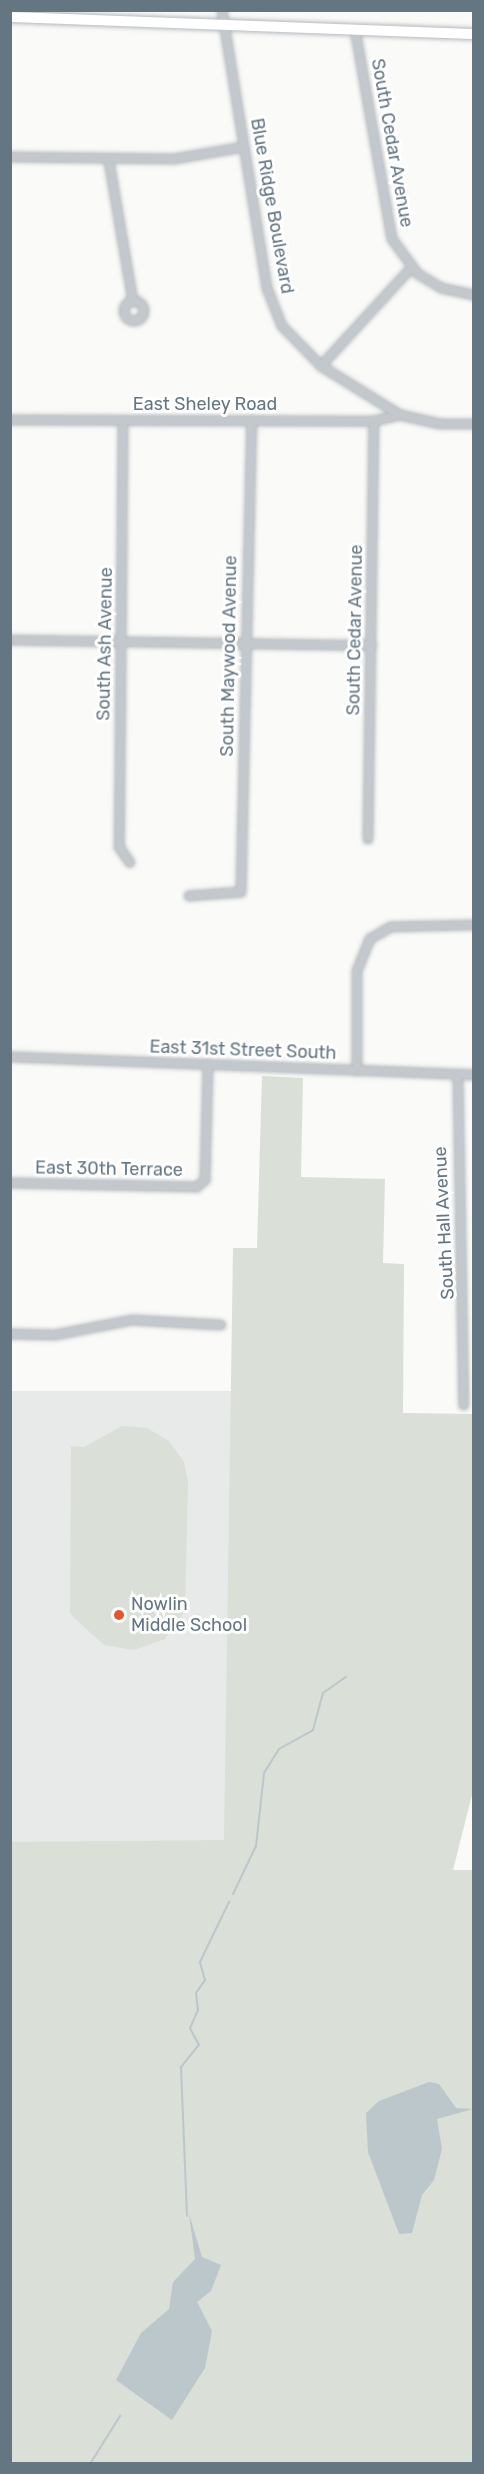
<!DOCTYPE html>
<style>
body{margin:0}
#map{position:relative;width:484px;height:2474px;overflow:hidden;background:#fafaf8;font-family:Rubik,sans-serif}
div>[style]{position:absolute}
.built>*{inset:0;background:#e8e9e9;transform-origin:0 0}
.green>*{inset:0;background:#dadfd7}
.water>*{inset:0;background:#bbc7cb}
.stream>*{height:2px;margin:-1px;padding:0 1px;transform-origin:1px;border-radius:1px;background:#bbc7cb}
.roads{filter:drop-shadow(0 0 2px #b5babe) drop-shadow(0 0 2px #b5babe)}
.minor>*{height:8px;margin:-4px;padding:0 4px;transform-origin:4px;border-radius:4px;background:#c3c8cc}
.minor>.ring{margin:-4px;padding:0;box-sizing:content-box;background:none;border:8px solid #c3c8cc;border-radius:50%}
.major>*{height:10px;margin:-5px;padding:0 5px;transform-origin:5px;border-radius:5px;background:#fff}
.dots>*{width:16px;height:16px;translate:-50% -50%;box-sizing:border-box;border:3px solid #fff;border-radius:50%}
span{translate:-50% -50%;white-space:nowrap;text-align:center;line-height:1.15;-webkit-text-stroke:6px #fff;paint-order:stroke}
.street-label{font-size:18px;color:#657683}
.poi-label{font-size:18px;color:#657683}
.left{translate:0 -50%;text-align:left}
.frame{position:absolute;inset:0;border:12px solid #657683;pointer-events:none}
</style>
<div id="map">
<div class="built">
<i style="left:10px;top:1391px;width:223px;height:451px"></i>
</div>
<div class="green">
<i style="clip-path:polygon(262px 1076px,303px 1078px,301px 1177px,385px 1179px,383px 1263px,404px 1264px,403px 1413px,473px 1414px,473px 1791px,453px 1870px,474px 1870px,473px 2463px,11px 2463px,10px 1842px,224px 1840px,233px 1248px,257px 1248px)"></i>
<i style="clip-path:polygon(122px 1426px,147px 1428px,169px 1441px,184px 1462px,188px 1482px,185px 1611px,165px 1639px,134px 1650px,104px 1645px,70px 1614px,71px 1446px,84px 1447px)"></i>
</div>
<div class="water">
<i style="clip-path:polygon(429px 2082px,439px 2084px,456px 2108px,473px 2109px,437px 2119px,442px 2149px,434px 2180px,422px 2195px,412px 2233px,399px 2234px,368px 2152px,366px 2113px,379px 2101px)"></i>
<i style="clip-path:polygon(189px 2214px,202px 2257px,221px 2265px,211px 2291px,197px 2302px,212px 2331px,205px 2368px,172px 2420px,116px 2380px,141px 2333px,169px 2309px,173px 2282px,195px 2259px)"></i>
</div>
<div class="stream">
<i style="left:233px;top:1894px;width:53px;rotate:-64.4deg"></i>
<i style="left:256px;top:1846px;width:73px;rotate:-83.7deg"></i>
<i style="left:264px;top:1773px;width:28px;rotate:-58deg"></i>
<i style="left:279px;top:1749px;width:39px;rotate:-29deg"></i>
<i style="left:313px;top:1730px;width:38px;rotate:-75deg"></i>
<i style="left:323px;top:1693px;width:28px;rotate:-35deg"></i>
<i style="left:187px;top:2216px;width:149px;rotate:-92.3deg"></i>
<i style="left:181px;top:2067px;width:28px;rotate:-51deg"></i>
<i style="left:199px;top:2045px;width:19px;rotate:-118deg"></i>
<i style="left:190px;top:2028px;width:20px;rotate:-66deg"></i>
<i style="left:198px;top:2010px;width:17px;rotate:-97deg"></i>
<i style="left:196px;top:1993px;width:16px;rotate:-55deg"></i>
<i style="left:205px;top:1980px;width:19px;rotate:-106deg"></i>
<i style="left:200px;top:1962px;width:67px;rotate:-64.2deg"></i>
<i style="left:90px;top:2464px;width:57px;rotate:-58deg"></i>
</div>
<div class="roads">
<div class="minor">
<i style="left:222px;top:10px;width:282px;rotate:80.8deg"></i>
<i style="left:267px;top:288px;width:41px;rotate:68.5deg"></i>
<i style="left:282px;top:326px;width:56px;rotate:45.7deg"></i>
<i style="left:321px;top:366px;width:93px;rotate:31.8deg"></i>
<i style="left:400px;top:415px;width:41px;rotate:12.7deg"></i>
<i style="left:440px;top:424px;width:34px"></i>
<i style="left:355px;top:29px;width:213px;rotate:80deg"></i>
<i style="left:392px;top:239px;width:44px;rotate:53.4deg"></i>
<i style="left:418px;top:274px;width:27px;rotate:31deg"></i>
<i style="left:441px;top:288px;width:34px;rotate:12deg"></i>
<i style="left:10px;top:157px;width:164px;rotate:0.7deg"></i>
<i style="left:174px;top:159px;width:71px;rotate:-9.7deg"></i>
<i style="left:109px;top:161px;width:143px;rotate:80.3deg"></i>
<i class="ring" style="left:124px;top:301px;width:12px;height:12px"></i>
<i style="left:321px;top:366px;width:133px;rotate:-47.4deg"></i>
<i style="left:10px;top:420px;width:364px;rotate:0.2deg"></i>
<i style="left:374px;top:421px;width:27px;rotate:-13deg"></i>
<i style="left:123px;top:421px;width:426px;rotate:90.5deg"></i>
<i style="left:119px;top:847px;width:19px;rotate:55deg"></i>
<i style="left:10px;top:640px;width:362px;rotate:0.9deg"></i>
<i style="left:368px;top:839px;width:418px;rotate:-89.2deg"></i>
<i style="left:189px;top:896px;width:52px;rotate:-4.4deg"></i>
<i style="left:241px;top:892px;width:472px;rotate:-88.7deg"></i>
<i style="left:10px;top:1057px;width:464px;rotate:2.2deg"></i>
<i style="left:357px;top:1071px;width:100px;rotate:-90deg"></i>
<i style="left:357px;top:971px;width:35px;rotate:-68deg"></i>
<i style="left:370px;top:939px;width:24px;rotate:-30deg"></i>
<i style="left:391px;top:927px;width:83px;rotate:-1.4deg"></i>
<i style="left:458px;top:1075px;width:330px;rotate:89deg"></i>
<i style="left:10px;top:1183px;width:187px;rotate:1.2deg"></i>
<i style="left:197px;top:1187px;width:11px;rotate:-41deg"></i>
<i style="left:205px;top:1180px;width:116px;rotate:-88.5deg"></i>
<i style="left:10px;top:1334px;width:45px;rotate:1.3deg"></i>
<i style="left:55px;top:1335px;width:78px;rotate:-11deg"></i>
<i style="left:132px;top:1320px;width:89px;rotate:3.2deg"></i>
</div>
<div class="major">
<i style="left:10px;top:17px;width:464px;rotate:2.1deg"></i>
</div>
</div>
<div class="dots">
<i style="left:119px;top:1615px;background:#e4572e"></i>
</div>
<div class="street-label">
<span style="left:392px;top:143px;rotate:80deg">South Cedar Avenue</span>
<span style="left:272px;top:206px;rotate:80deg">Blue Ridge Boulevard</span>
<span style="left:205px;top:404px">East Sheley Road</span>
<span style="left:355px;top:630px;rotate:-89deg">South Cedar Avenue</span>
<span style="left:105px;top:644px;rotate:-89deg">South Ash Avenue</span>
<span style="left:229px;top:656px;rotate:-89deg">South Maywood Avenue</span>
<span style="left:243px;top:1050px;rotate:2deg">East 31st Street South</span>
<span style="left:109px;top:1169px;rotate:1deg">East 30th Terrace</span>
<span style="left:444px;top:1223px;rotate:-93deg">South Hall Avenue</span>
</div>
<div class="poi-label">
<span class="left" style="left:131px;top:1615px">Nowlin<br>Middle School</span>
</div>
<div class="frame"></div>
</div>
